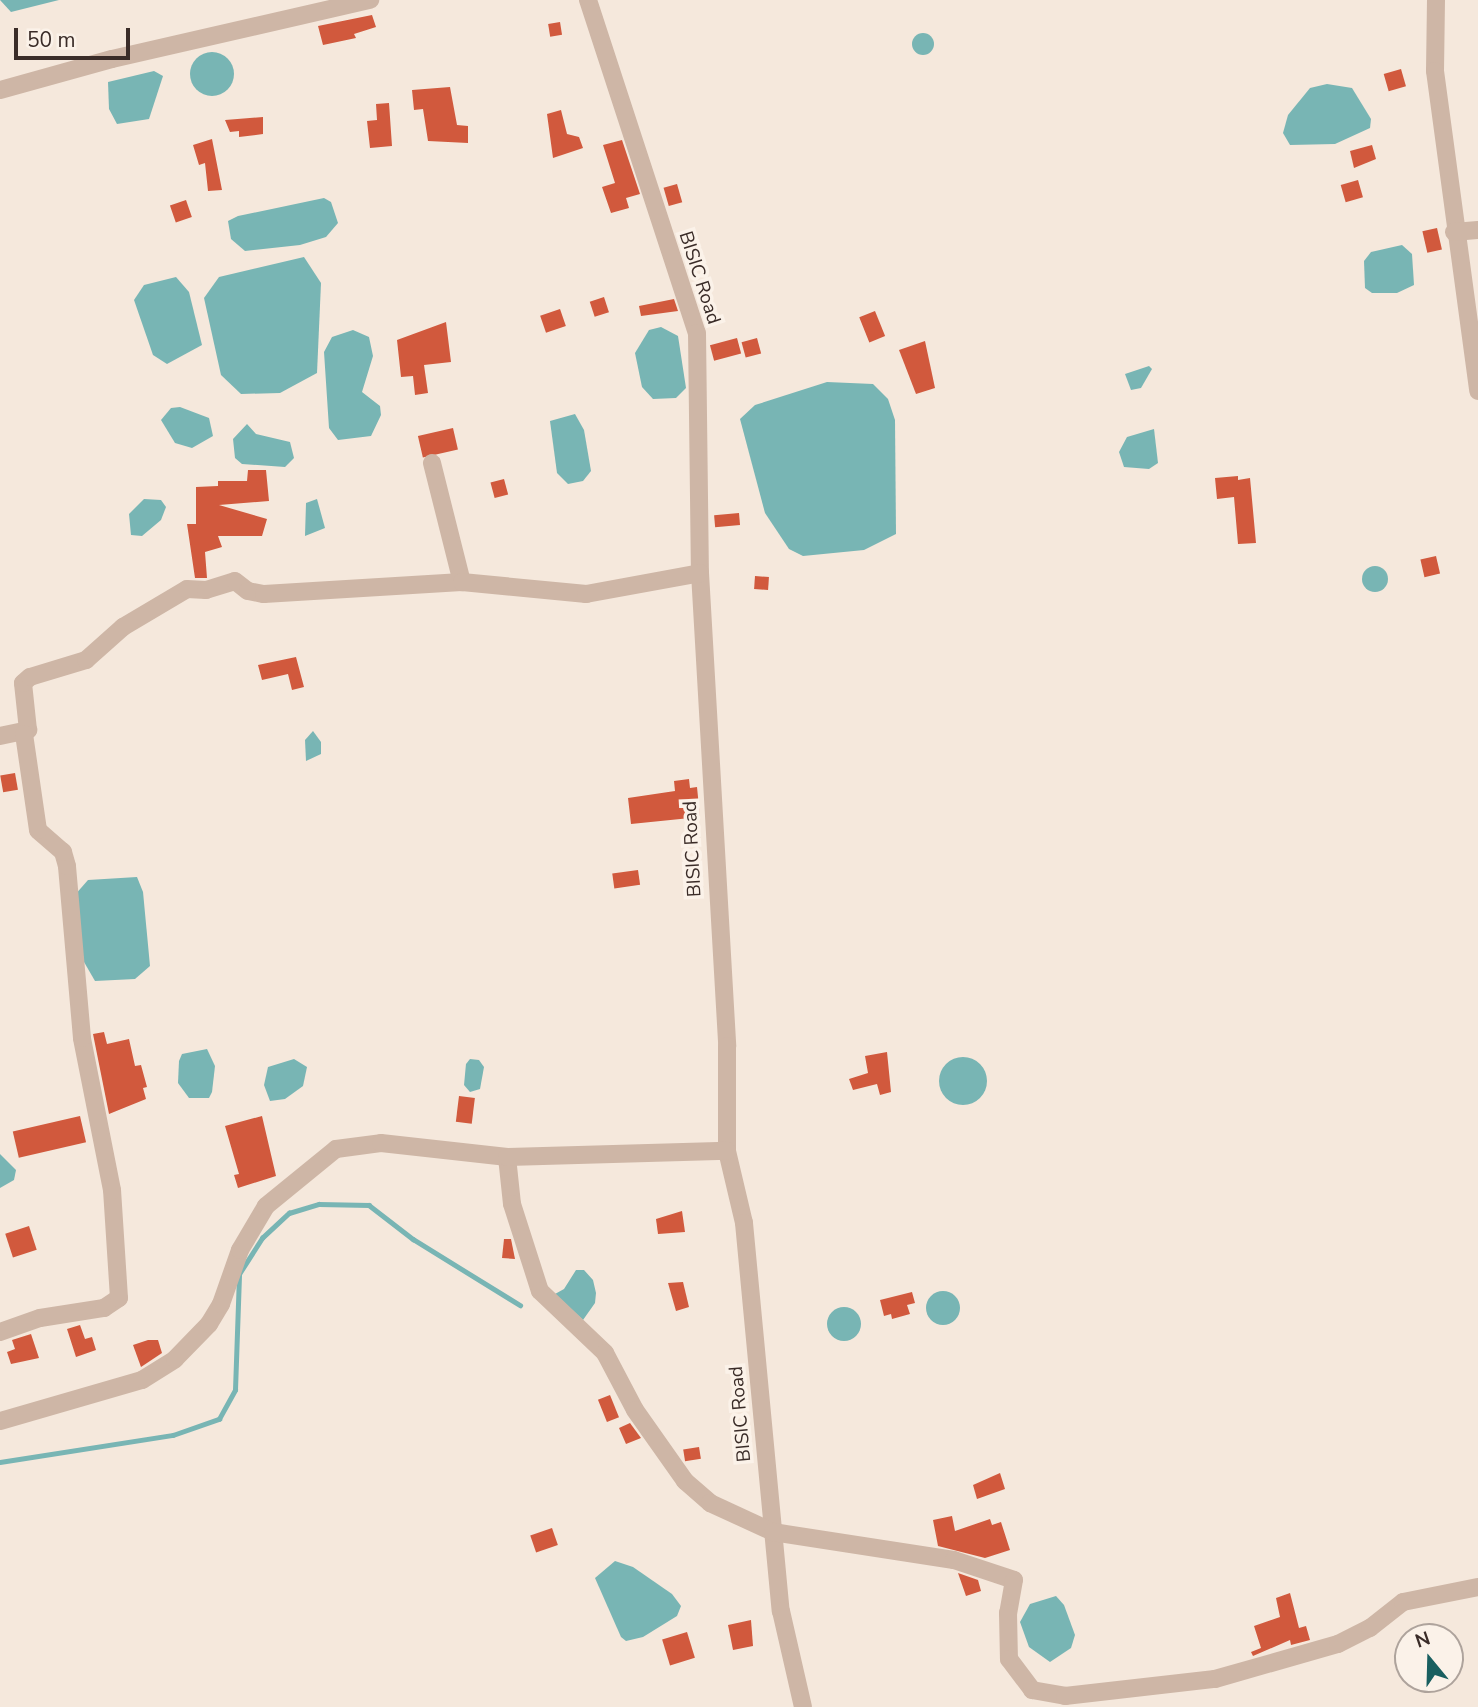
<!DOCTYPE html>
<style>
body{margin:0}
#map{position:relative;width:1478px;height:1707px;overflow:hidden;background:#f5e8dc;font-family:"Nunito Sans",sans-serif}
div>[style]{position:absolute}
.water>*{inset:0;background:#78b5b4}
.round{border-radius:50%}
.stream>*{height:4.5px;margin:-2.25px;padding:0 2.25px;transform-origin:2.25px;border-radius:2.25px;background:#78b5b4}
.building>*{inset:0;background:#d1593d;transform-origin:0 0}
.street>*{height:18px;margin:-9px;padding:0 9px;transform-origin:9px;border-radius:9px;background:#ceb6a6}
span{translate:-50% -50%;white-space:nowrap;text-align:center;line-height:1.15;-webkit-text-stroke:7px #fbf2e9;paint-order:stroke}
.street-label{font-size:19px;color:#3a2c28}
.north{position:absolute;left:1394px;top:1623px;width:70px;height:70px;box-sizing:border-box;background:#fbf2e9;border:2px solid #aea39c;border-radius:50%;rotate:341deg;font-size:19px;font-weight:700;line-height:28px;text-align:center;color:#3a2c28}
.north::after{content:'';display:block;margin:auto;width:24px;height:32px;background:#195f60;clip-path:polygon(50% 0,100% 100%,50% 72%,0 100%)}
.scale{position:absolute;left:14px;top:28px;width:116px;height:32px;box-sizing:border-box;border:4px solid #3a2c28;border-top:0;padding-left:9px;font-size:21px;line-height:24px;white-space:nowrap;color:#3a2c28;-webkit-text-stroke:5px #fbf2e9;paint-order:stroke}
</style>
<div id="map">
<div class="water">
<i style="clip-path:polygon(0 0,59px 0,11px 12px)"></i>
<i class="round" style="left:912px;top:33px;width:22px;height:22px"></i>
<i class="round" style="left:190px;top:52px;width:44px;height:44px"></i>
<i style="clip-path:polygon(154px 71px,163px 76px,149px 119px,117px 124px,109px 109px,108px 82px)"></i>
<i style="clip-path:polygon(1327px 84px,1352px 88px,1371px 119px,1370px 128px,1335px 144px,1290px 145px,1283px 133px,1288px 115px,1310px 88px)"></i>
<i style="clip-path:polygon(324px 198px,331px 202px,338px 223px,326px 237px,300px 245px,245px 251px,231px 239px,228px 221px,238px 216px)"></i>
<i style="clip-path:polygon(1402px 245px,1412px 254px,1414px 285px,1397px 293px,1372px 293px,1365px 288px,1364px 261px,1371px 252px)"></i>
<i style="clip-path:polygon(304px 257px,321px 283px,317px 373px,280px 393px,241px 394px,221px 375px,204px 298px,219px 277px)"></i>
<i style="clip-path:polygon(176px 277px,189px 292px,202px 345px,167px 364px,153px 355px,134px 300px,144px 285px)"></i>
<i style="clip-path:polygon(661px 327px,678px 336px,686px 388px,676px 398px,653px 399px,642px 387px,635px 353px,649px 330px)"></i>
<i style="clip-path:polygon(353px 330px,369px 337px,373px 356px,362px 392px,380px 406px,381px 415px,371px 436px,338px 440px,329px 428px,324px 352px,332px 337px)"></i>
<i style="clip-path:polygon(1149px 366px,1152px 369px,1141px 388px,1131px 390px,1125px 374px)"></i>
<i style="clip-path:polygon(827px 382px,873px 384px,888px 399px,895px 420px,896px 534px,864px 550px,803px 556px,789px 549px,765px 513px,740px 419px,755px 405px)"></i>
<i style="clip-path:polygon(180px 407px,209px 418px,213px 436px,192px 448px,175px 443px,161px 420px,171px 408px)"></i>
<i style="clip-path:polygon(575px 414px,584px 430px,591px 471px,583px 481px,568px 484px,557px 473px,550px 421px)"></i>
<i style="clip-path:polygon(247px 424px,256px 434px,290px 442px,294px 458px,285px 467px,242px 464px,235px 458px,233px 439px)"></i>
<i style="clip-path:polygon(1154px 429px,1158px 463px,1149px 469px,1124px 467px,1119px 452px,1127px 437px)"></i>
<i style="clip-path:polygon(144px 499px,161px 500px,166px 507px,161px 520px,142px 536px,131px 535px,129px 514px)"></i>
<i style="clip-path:polygon(317px 499px,325px 528px,305px 536px,306px 503px)"></i>
<i class="round" style="left:1362px;top:566px;width:26px;height:26px"></i>
<i style="clip-path:polygon(313px 731px,321px 742px,321px 754px,306px 761px,305px 740px)"></i>
<i style="clip-path:polygon(137px 877px,143px 892px,150px 966px,135px 979px,95px 981px,84px 962px,74px 896px,88px 880px)"></i>
<i style="clip-path:polygon(207px 1049px,215px 1066px,212px 1092px,209px 1098px,189px 1098px,178px 1083px,179px 1061px,182px 1054px)"></i>
<i class="round" style="left:939px;top:1057px;width:48px;height:48px"></i>
<i style="clip-path:polygon(294px 1059px,307px 1067px,303px 1086px,285px 1099px,270px 1101px,264px 1085px,268px 1067px)"></i>
<i style="clip-path:polygon(479px 1060px,484px 1067px,480px 1089px,470px 1092px,464px 1085px,466px 1064px,470px 1059px)"></i>
<i style="clip-path:polygon(0 1154px,16px 1170px,14px 1180px,0 1188px)"></i>
<i style="clip-path:polygon(576px 1270px,584px 1270px,593px 1280px,596px 1293px,595px 1303px,583px 1320px,555px 1294px,564px 1289px)"></i>
<i class="round" style="left:926px;top:1291px;width:34px;height:34px"></i>
<i class="round" style="left:827px;top:1307px;width:34px;height:34px"></i>
<i style="clip-path:polygon(615px 1561px,633px 1567px,672px 1594px,681px 1606px,677px 1616px,643px 1637px,626px 1641px,621px 1637px,595px 1578px)"></i>
<i style="clip-path:polygon(1056px 1596px,1064px 1605px,1075px 1635px,1071px 1648px,1050px 1662px,1029px 1647px,1020px 1622px,1030px 1604px)"></i>
</div>
<div class="stream">
<i style="left:0;top:1462px;width:175px;rotate:-8.9deg"></i>
<i style="left:173px;top:1435px;width:49px;rotate:-19.2deg"></i>
<i style="left:219px;top:1419px;width:33px;rotate:-61deg"></i>
<i style="left:235px;top:1390px;width:116px;rotate:-88deg"></i>
<i style="left:239px;top:1274px;width:43px;rotate:-57.4deg"></i>
<i style="left:262px;top:1238px;width:37px;rotate:-43deg"></i>
<i style="left:289px;top:1213px;width:31px;rotate:-17deg"></i>
<i style="left:319px;top:1204px;width:50px;rotate:1.1deg"></i>
<i style="left:369px;top:1205px;width:56px;rotate:37.7deg"></i>
<i style="left:413px;top:1239px;width:126px;rotate:31.7deg"></i>
</div>
<div class="building">
<i style="clip-path:polygon(372px 15px,376px 27px,354px 34px,356px 38px,323px 45px,318px 26px)"></i>
<i style="left:560px;top:22px;width:13px;height:12px;rotate:81deg"></i>
<i style="left:1401px;top:69px;width:18px;height:18px;rotate:74deg"></i>
<i style="clip-path:polygon(450px 87px,457px 125px,468px 126px,468px 143px,428px 141px,423px 109px,414px 110px,412px 90px)"></i>
<i style="clip-path:polygon(389px 103px,392px 146px,370px 148px,367px 121px,377px 120px,376px 104px)"></i>
<i style="clip-path:polygon(561px 110px,567px 134px,579px 137px,583px 148px,553px 158px,547px 114px)"></i>
<i style="clip-path:polygon(263px 117px,263px 134px,239px 137px,239px 131px,230px 132px,225px 120px)"></i>
<i style="clip-path:polygon(212px 139px,222px 190px,208px 191px,205px 163px,199px 165px,193px 145px)"></i>
<i style="clip-path:polygon(622px 140px,640px 194px,626px 198px,629px 208px,611px 213px,602px 187px,615px 183px,603px 145px)"></i>
<i style="clip-path:polygon(1372px 145px,1376px 159px,1354px 168px,1350px 151px)"></i>
<i style="left:1358px;top:180px;width:18px;height:18px;rotate:74deg"></i>
<i style="left:677px;top:184px;width:19px;height:14px;rotate:74deg"></i>
<i style="left:186px;top:200px;width:18px;height:17px;rotate:71deg"></i>
<i style="left:1437px;top:228px;width:22px;height:15px;rotate:77deg"></i>
<i style="left:604px;top:297px;width:16px;height:15px;rotate:72deg"></i>
<i style="clip-path:polygon(674px 299px,678px 311px,641px 316px,639px 306px)"></i>
<i style="left:560px;top:309px;width:18px;height:21px;rotate:71deg"></i>
<i style="left:875px;top:311px;width:27px;height:17px;rotate:68deg"></i>
<i style="clip-path:polygon(446px 322px,451px 362px,424px 365px,428px 393px,415px 395px,413px 376px,401px 377px,397px 340px)"></i>
<i style="left:737px;top:338px;width:16px;height:28px;rotate:75deg"></i>
<i style="left:757px;top:338px;width:16px;height:16px;rotate:75deg"></i>
<i style="clip-path:polygon(925px 341px,935px 388px,916px 394px,899px 350px)"></i>
<i style="left:453px;top:428px;width:22px;height:36px;rotate:77deg"></i>
<i style="clip-path:polygon(248px 470px,266px 470px,269px 501px,219px 505px,267px 519px,262px 536px,218px 536px,222px 547px,205px 552px,207px 578px,195px 578px,187px 524px,196px 524px,196px 487px,218px 486px,218px 481px,247px 481px)"></i>
<i style="clip-path:polygon(1238px 476px,1238px 480px,1250px 478px,1256px 543px,1238px 544px,1234px 497px,1217px 499px,1215px 478px)"></i>
<i style="left:504px;top:479px;width:16px;height:14px;rotate:75deg"></i>
<i style="left:739px;top:513px;width:12px;height:25px;rotate:85deg"></i>
<i style="left:1436px;top:556px;width:18px;height:16px;rotate:77deg"></i>
<i style="left:755px;top:576px;width:14px;height:13px;rotate:4deg"></i>
<i style="clip-path:polygon(296px 657px,304px 687px,292px 690px,288px 674px,262px 680px,258px 665px)"></i>
<i style="left:15px;top:773px;width:17px;height:15px;rotate:80deg"></i>
<i style="clip-path:polygon(689px 779px,690px 788px,697px 787px,700px 817px,631px 824px,628px 798px,675px 791px,674px 781px)"></i>
<i style="left:638px;top:870px;width:15px;height:26px;rotate:82deg"></i>
<i style="clip-path:polygon(104px 1032px,107px 1044px,129px 1039px,135px 1066px,141px 1065px,147px 1087px,143px 1088px,146px 1099px,109px 1114px,93px 1034px)"></i>
<i style="clip-path:polygon(887px 1052px,891px 1092px,880px 1095px,877px 1084px,853px 1090px,849px 1079px,868px 1073px,865px 1056px)"></i>
<i style="left:459px;top:1096px;width:16px;height:26px;rotate:7deg"></i>
<i style="left:80px;top:1116px;width:27px;height:69px;rotate:77deg"></i>
<i style="clip-path:polygon(262px 1116px,276px 1176px,238px 1188px,234px 1175px,239px 1174px,225px 1126px)"></i>
<i style="clip-path:polygon(682px 1211px,685px 1232px,658px 1234px,656px 1219px)"></i>
<i style="left:29px;top:1226px;width:25px;height:25px;rotate:72deg"></i>
<i style="clip-path:polygon(504px 1239px,511px 1239px,515px 1259px,502px 1258px)"></i>
<i style="clip-path:polygon(683px 1282px,689px 1307px,676px 1311px,668px 1283px)"></i>
<i style="clip-path:polygon(912px 1292px,915px 1303px,907px 1305px,910px 1314px,892px 1319px,891px 1314px,884px 1316px,880px 1300px)"></i>
<i style="clip-path:polygon(80px 1325px,85px 1339px,92px 1337px,96px 1350px,76px 1357px,67px 1329px)"></i>
<i style="clip-path:polygon(31px 1334px,39px 1358px,11px 1364px,7px 1352px,15px 1349px,12px 1340px)"></i>
<i style="clip-path:polygon(148px 1340px,158px 1340px,162px 1353px,141px 1367px,133px 1345px)"></i>
<i style="left:610px;top:1395px;width:24px;height:13px;rotate:68deg"></i>
<i style="clip-path:polygon(630px 1423px,641px 1438px,626px 1444px,619px 1428px)"></i>
<i style="left:699px;top:1447px;width:12px;height:16px;rotate:81deg"></i>
<i style="clip-path:polygon(1000px 1473px,1005px 1489px,977px 1499px,973px 1485px)"></i>
<i style="clip-path:polygon(952px 1516px,955px 1531px,990px 1519px,992px 1525px,1001px 1522px,1010px 1550px,985px 1558px,938px 1546px,933px 1520px)"></i>
<i style="left:552px;top:1528px;width:18px;height:23px;rotate:71deg"></i>
<i style="clip-path:polygon(958px 1573px,978px 1580px,981px 1591px,966px 1596px)"></i>
<i style="clip-path:polygon(1290px 1593px,1299px 1628px,1306px 1626px,1310px 1640px,1291px 1645px,1290px 1640px,1253px 1656px,1251px 1652px,1261px 1648px,1254px 1626px,1280px 1617px,1276px 1598px)"></i>
<i style="clip-path:polygon(751px 1620px,753px 1646px,733px 1650px,728px 1625px)"></i>
<i style="left:687px;top:1632px;width:27px;height:26px;rotate:73deg"></i>
</div>
<div class="street">
<i style="left:588px;top:0;width:350px;rotate:71.9deg"></i>
<i style="left:697px;top:333px;width:240px;rotate:89.3deg"></i>
<i style="left:700px;top:573px;width:474px;rotate:86.7deg"></i>
<i style="left:727px;top:1046px;width:105px;rotate:90deg"></i>
<i style="left:727px;top:1151px;width:74px;rotate:76.7deg"></i>
<i style="left:744px;top:1223px;width:390px;rotate:84.6deg"></i>
<i style="left:781px;top:1611px;width:98px;rotate:77.1deg"></i>
<i style="left:1436px;top:0;width:71px;rotate:90.8deg"></i>
<i style="left:1435px;top:71px;width:323px;rotate:82.3deg"></i>
<i style="left:0;top:90px;width:116px;rotate:-15.5deg"></i>
<i style="left:112px;top:59px;width:265px;rotate:-12.9deg"></i>
<i style="left:1454px;top:232px;width:24px;rotate:-5deg"></i>
<i style="left:432px;top:463px;width:123px;rotate:75.9deg"></i>
<i style="left:0;top:736px;width:29px;rotate:-12deg"></i>
<i style="left:28px;top:730px;width:47px;rotate:-96.1deg"></i>
<i style="left:23px;top:683px;width:9px;rotate:-41deg"></i>
<i style="left:30px;top:677px;width:59px;rotate:-16.9deg"></i>
<i style="left:86px;top:660px;width:50px;rotate:-41.7deg"></i>
<i style="left:123px;top:627px;width:74px;rotate:-30.7deg"></i>
<i style="left:187px;top:589px;width:19px;rotate:3deg"></i>
<i style="left:206px;top:590px;width:30px;rotate:-17deg"></i>
<i style="left:235px;top:581px;width:16px;rotate:38deg"></i>
<i style="left:248px;top:591px;width:16px;rotate:11deg"></i>
<i style="left:264px;top:594px;width:198px;rotate:-3.5deg"></i>
<i style="left:462px;top:582px;width:125px;rotate:5.5deg"></i>
<i style="left:586px;top:594px;width:116px;rotate:-10.4deg"></i>
<i style="left:507px;top:1157px;width:47px;rotate:83.9deg"></i>
<i style="left:512px;top:1204px;width:91px;rotate:72.2deg"></i>
<i style="left:540px;top:1291px;width:90px;rotate:43.6deg"></i>
<i style="left:605px;top:1353px;width:64px;rotate:62.2deg"></i>
<i style="left:635px;top:1410px;width:87px;rotate:54.8deg"></i>
<i style="left:685px;top:1481px;width:33px;rotate:41deg"></i>
<i style="left:710px;top:1503px;width:69px;rotate:24.7deg"></i>
<i style="left:773px;top:1532px;width:183px;rotate:8.8deg"></i>
<i style="left:954px;top:1560px;width:63px;rotate:18.4deg"></i>
<i style="left:1014px;top:1580px;width:34px;rotate:100deg"></i>
<i style="left:1008px;top:1613px;width:46px;rotate:88.8deg"></i>
<i style="left:1009px;top:1659px;width:39px;rotate:53deg"></i>
<i style="left:1032px;top:1690px;width:34px;rotate:10deg"></i>
<i style="left:1065px;top:1696px;width:151px;rotate:-6.5deg"></i>
<i style="left:1215px;top:1679px;width:128px;rotate:-15.9deg"></i>
<i style="left:1338px;top:1644px;width:36px;rotate:-27deg"></i>
<i style="left:1370px;top:1628px;width:42px;rotate:-38.2deg"></i>
<i style="left:1403px;top:1602px;width:76px;rotate:-11.3deg"></i>
<i style="left:0;top:1332px;width:42px;rotate:-19.3deg"></i>
<i style="left:40px;top:1318px;width:65px;rotate:-8.9deg"></i>
<i style="left:104px;top:1308px;width:18px;rotate:-34deg"></i>
<i style="left:119px;top:1298px;width:108px;rotate:-93.7deg"></i>
<i style="left:112px;top:1190px;width:155px;rotate:-101.2deg"></i>
<i style="left:82px;top:1038px;width:173px;rotate:-95deg"></i>
<i style="left:67px;top:866px;width:15px;rotate:-106deg"></i>
<i style="left:63px;top:852px;width:33px;rotate:-139deg"></i>
<i style="left:38px;top:830px;width:97px;rotate:-98.3deg"></i>
<i style="left:0;top:1421px;width:148px;rotate:-16.1deg"></i>
<i style="left:142px;top:1380px;width:39px;rotate:-32deg"></i>
<i style="left:175px;top:1359px;width:49px;rotate:-45.8deg"></i>
<i style="left:209px;top:1324px;width:23px;rotate:-59deg"></i>
<i style="left:221px;top:1304px;width:57px;rotate:-70.6deg"></i>
<i style="left:240px;top:1250px;width:51px;rotate:-59.4deg"></i>
<i style="left:266px;top:1206px;width:90px;rotate:-39.2deg"></i>
<i style="left:336px;top:1149px;width:45px;rotate:-7.6deg"></i>
<i style="left:381px;top:1143px;width:127px;rotate:6.3deg"></i>
<i style="left:507px;top:1157px;width:220px;rotate:-1.6deg"></i>
</div>
<div class="street-label">
<span style="left:699px;top:278px;rotate:72deg">BISIC Road</span>
<span style="left:693px;top:849px;rotate:-93deg">BISIC Road</span>
<span style="left:741px;top:1414px;rotate:-95deg">BISIC Road</span>
</div>
<div class="north">N</div>
<div class="scale">50 m</div>
</div>
